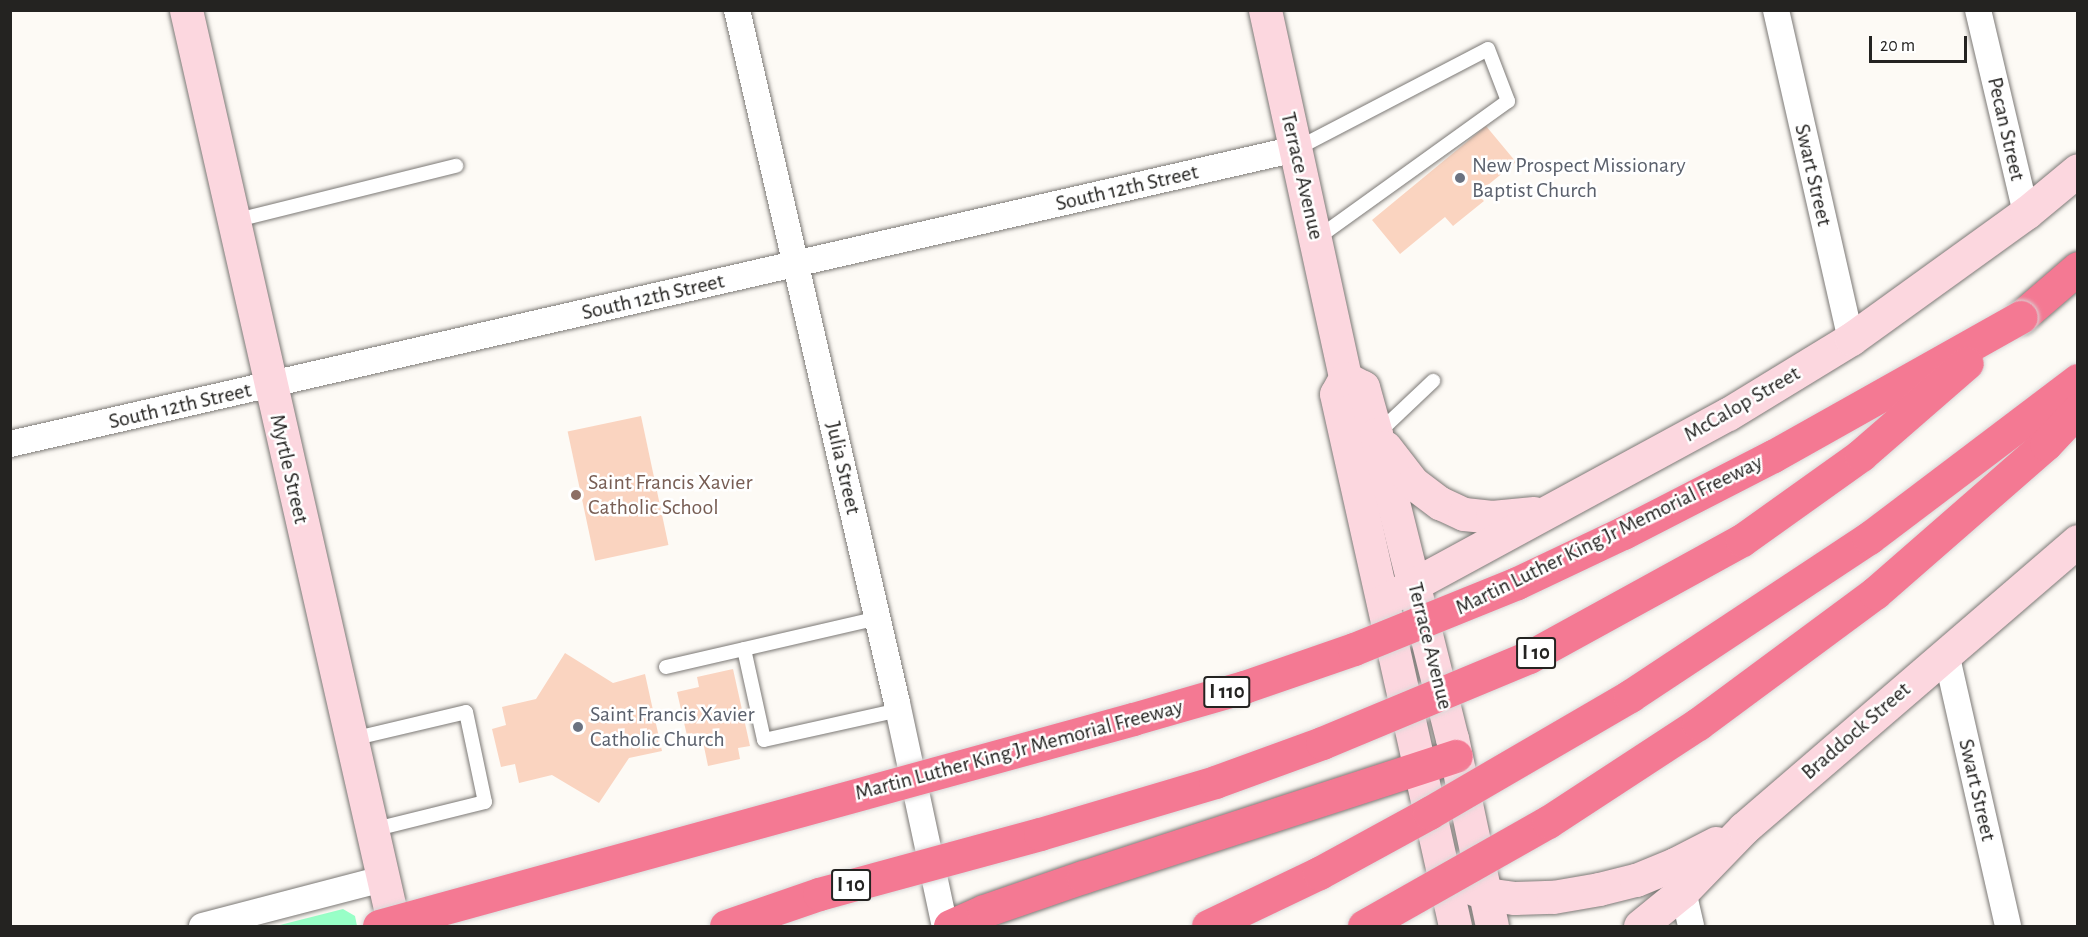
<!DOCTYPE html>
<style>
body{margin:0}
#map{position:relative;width:2088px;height:937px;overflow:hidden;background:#fdfaf5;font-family:"Alegreya Sans",sans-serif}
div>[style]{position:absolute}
.green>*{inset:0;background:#98ffc7}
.building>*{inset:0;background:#fad4c0;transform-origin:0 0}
.roads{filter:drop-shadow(0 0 2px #7c7976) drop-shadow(0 0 2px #7c7976)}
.lane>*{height:14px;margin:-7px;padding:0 7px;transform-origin:7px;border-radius:7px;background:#fff}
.street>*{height:26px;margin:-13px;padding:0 13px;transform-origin:13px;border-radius:13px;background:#fff}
.secondary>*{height:33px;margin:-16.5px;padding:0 16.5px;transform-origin:16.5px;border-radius:16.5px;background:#fcd7df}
.highway>*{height:33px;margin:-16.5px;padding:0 16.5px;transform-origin:16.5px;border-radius:16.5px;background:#f47993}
.bridges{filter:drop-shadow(0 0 2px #d8d7d7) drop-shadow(0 0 2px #d8d7d7)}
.highway-bridge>*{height:33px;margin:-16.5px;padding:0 16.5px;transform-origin:16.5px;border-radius:16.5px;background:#f47993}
.dots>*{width:16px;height:16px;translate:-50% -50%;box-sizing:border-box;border:3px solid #fff;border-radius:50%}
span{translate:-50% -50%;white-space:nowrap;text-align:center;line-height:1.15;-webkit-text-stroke:5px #fff;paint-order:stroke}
.shield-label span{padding:2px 4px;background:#fff;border:2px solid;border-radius:4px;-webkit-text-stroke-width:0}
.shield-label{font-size:21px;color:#242321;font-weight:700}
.street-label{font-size:22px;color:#242321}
.worship-label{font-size:22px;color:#5b616d}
.left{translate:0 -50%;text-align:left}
.education-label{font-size:22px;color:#785e54}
.frame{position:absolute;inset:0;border:12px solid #242321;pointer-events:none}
.scale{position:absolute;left:1869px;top:36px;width:98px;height:27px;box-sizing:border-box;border:3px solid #242321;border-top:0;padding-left:8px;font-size:18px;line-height:21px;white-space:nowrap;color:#242321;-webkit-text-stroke:4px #fff;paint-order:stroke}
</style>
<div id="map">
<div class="green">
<i style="clip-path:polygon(343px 909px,355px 916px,357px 926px,276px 926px)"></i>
</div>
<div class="building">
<i style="clip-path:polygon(1486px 126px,1516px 162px,1477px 194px,1484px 201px,1453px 226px,1445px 217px,1400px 254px,1372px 220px)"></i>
<i style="left:641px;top:416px;width:132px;height:75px;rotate:78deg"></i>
<i style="clip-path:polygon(565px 653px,613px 683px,645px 674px,662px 751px,629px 758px,599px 803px,552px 775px,519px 783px,515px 764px,501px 767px,492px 729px,506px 725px,502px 707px,536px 699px)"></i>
<i style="clip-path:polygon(733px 669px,750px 746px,738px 748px,740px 759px,708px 766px,702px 737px,688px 740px,677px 692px,699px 687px,697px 677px)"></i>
</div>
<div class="roads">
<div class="lane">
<i style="left:1296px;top:149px;width:216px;rotate:-27.5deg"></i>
<i style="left:1488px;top:49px;width:56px;rotate:69deg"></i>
<i style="left:1508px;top:101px;width:235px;rotate:144.3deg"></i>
<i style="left:233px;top:221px;width:230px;rotate:-13.9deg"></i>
<i style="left:1378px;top:433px;width:76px;rotate:-43.4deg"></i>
<i style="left:744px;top:649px;width:93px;rotate:77.6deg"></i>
<i style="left:764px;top:740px;width:138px;rotate:-12.5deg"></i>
<i style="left:666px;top:667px;width:218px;rotate:-13deg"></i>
<i style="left:352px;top:739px;width:117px;rotate:-13.3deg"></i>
<i style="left:466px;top:712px;width:92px;rotate:78.1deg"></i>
<i style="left:485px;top:802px;width:116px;rotate:166.1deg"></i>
</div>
<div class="street">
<i style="left:737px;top:10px;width:711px;rotate:77deg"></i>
<i style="left:897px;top:703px;width:228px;rotate:77.9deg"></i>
<i style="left:1776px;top:10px;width:337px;rotate:77.2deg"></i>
<i style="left:1978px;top:10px;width:209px;rotate:76.7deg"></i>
<i style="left:10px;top:444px;width:1319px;rotate:-12.92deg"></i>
<i style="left:1946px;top:653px;width:280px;rotate:77.2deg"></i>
<i style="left:1683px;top:891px;width:36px;rotate:77deg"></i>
<i style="left:202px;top:926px;width:187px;rotate:-14.6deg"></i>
</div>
<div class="secondary">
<i style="left:186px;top:10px;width:939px;rotate:77.21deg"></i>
<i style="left:1265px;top:10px;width:377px;rotate:77.7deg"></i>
<i style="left:1345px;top:378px;width:18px;rotate:119deg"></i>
<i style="left:1336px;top:394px;width:545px;rotate:77.39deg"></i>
<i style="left:1345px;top:378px;width:20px;rotate:27deg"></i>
<i style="left:1363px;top:387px;width:49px;rotate:74.5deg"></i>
<i style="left:1376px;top:434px;width:313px;rotate:76deg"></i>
<i style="left:1452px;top:738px;width:192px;rotate:78deg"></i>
<i style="left:1385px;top:447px;width:46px;rotate:52.1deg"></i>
<i style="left:1413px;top:483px;width:34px;rotate:37deg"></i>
<i style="left:1440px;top:503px;width:26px;rotate:25deg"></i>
<i style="left:1464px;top:514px;width:28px;rotate:6deg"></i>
<i style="left:1492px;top:517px;width:42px;rotate:-5.4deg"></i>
<i style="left:1383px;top:601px;width:392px;rotate:-28.5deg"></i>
<i style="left:1728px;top:414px;width:144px;rotate:-31.4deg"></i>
<i style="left:1851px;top:339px;width:216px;rotate:-35.8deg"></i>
<i style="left:2026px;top:213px;width:67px;rotate:-39.6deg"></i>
<i style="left:1467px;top:886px;width:21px;rotate:23deg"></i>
<i style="left:1486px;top:894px;width:29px;rotate:8deg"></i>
<i style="left:1515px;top:898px;width:38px;rotate:-2deg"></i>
<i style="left:1553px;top:897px;width:47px;rotate:-9.9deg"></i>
<i style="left:1599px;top:889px;width:38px;rotate:-14deg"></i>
<i style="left:1636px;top:880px;width:42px;rotate:-22.3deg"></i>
<i style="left:1675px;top:864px;width:46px;rotate:-27.1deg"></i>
<i style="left:1640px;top:926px;width:55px;rotate:-39.1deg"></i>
<i style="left:1683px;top:891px;width:88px;rotate:-45.9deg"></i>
<i style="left:1744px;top:828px;width:440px;rotate:-40.7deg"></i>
</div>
<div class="highway">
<i style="left:2021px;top:317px;width:75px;rotate:-40.7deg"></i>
<i style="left:950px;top:926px;width:37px;rotate:-24deg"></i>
<i style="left:984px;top:911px;width:105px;rotate:-19deg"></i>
<i style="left:1083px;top:877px;width:392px;rotate:-18deg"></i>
</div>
</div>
<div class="bridges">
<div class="highway-bridge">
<i style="left:379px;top:926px;width:782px;rotate:-15.35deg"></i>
<i style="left:1133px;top:719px;width:116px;rotate:-16.1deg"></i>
<i style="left:1244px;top:687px;width:116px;rotate:-19.1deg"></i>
<i style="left:1354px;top:649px;width:176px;rotate:-22deg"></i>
<i style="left:1517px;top:583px;width:117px;rotate:-25.3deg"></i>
<i style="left:1623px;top:533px;width:169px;rotate:-27.2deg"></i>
<i style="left:1773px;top:456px;width:284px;rotate:-29.3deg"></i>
<i style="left:726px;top:926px;width:98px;rotate:-19deg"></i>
<i style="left:819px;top:894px;width:229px;rotate:-15.2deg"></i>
<i style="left:1040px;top:834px;width:183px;rotate:-16.5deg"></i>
<i style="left:1215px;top:782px;width:114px;rotate:-20deg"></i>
<i style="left:1322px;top:743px;width:224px;rotate:-22.6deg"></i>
<i style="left:1529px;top:657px;width:243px;rotate:-28.8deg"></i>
<i style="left:1742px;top:540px;width:146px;rotate:-35.5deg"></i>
<i style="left:1861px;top:455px;width:140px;rotate:-41deg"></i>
<i style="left:1208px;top:926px;width:123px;rotate:-25.5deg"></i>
<i style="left:1319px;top:873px;width:125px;rotate:-28.6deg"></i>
<i style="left:1429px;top:813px;width:233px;rotate:-30.2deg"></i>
<i style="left:1630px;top:696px;width:287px;rotate:-33.5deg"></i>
<i style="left:1869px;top:538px;width:262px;rotate:-37.1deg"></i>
<i style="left:1364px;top:926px;width:211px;rotate:-29.5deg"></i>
<i style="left:1548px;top:822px;width:179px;rotate:-33.2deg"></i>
<i style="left:1698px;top:724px;width:220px;rotate:-36.5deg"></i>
<i style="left:1875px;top:593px;width:227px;rotate:-41.1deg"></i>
<i style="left:2046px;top:444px;width:47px;rotate:-46.7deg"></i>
</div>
</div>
<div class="dots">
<i style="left:1460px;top:178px;background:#6b7280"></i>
<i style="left:576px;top:495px;background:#8d6e63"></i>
<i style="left:578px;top:727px;background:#6b7280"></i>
</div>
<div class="shield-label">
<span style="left:1536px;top:653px">I 10</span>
<span style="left:1227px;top:692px">I 110</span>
<span style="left:851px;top:885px">I 10</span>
</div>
<div class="street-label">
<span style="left:2006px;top:129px;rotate:77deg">Pecan Street</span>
<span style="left:1813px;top:175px;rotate:77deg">Swart Street</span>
<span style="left:1302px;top:176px;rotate:77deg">Terrace Avenue</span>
<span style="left:1127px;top:188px;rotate:-13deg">South 12th Street</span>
<span style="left:653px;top:297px;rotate:-13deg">South 12th Street</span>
<span style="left:1742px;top:404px;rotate:-30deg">McCalop Street</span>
<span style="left:180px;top:406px;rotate:-13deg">South 12th Street</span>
<span style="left:843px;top:468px;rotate:77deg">Julia Street</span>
<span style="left:289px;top:469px;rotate:77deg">Myrtle Street</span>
<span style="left:1609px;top:535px;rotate:-26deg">Martin Luther King Jr Memorial Freeway</span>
<span style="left:1430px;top:646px;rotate:76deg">Terrace Avenue</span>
<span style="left:1856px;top:731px;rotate:-41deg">Braddock Street</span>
<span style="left:1019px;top:750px;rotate:-15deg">Martin Luther King Jr Memorial Freeway</span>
<span style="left:1977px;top:790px;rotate:77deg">Swart Street</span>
</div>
<div class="worship-label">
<span class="left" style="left:1472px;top:178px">New Prospect Missionary<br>Baptist Church</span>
<span class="left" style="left:590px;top:727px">Saint Francis Xavier<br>Catholic Church</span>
</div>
<div class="education-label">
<span class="left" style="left:588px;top:495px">Saint Francis Xavier<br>Catholic School</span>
</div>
<div class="frame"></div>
<div class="scale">20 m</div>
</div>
